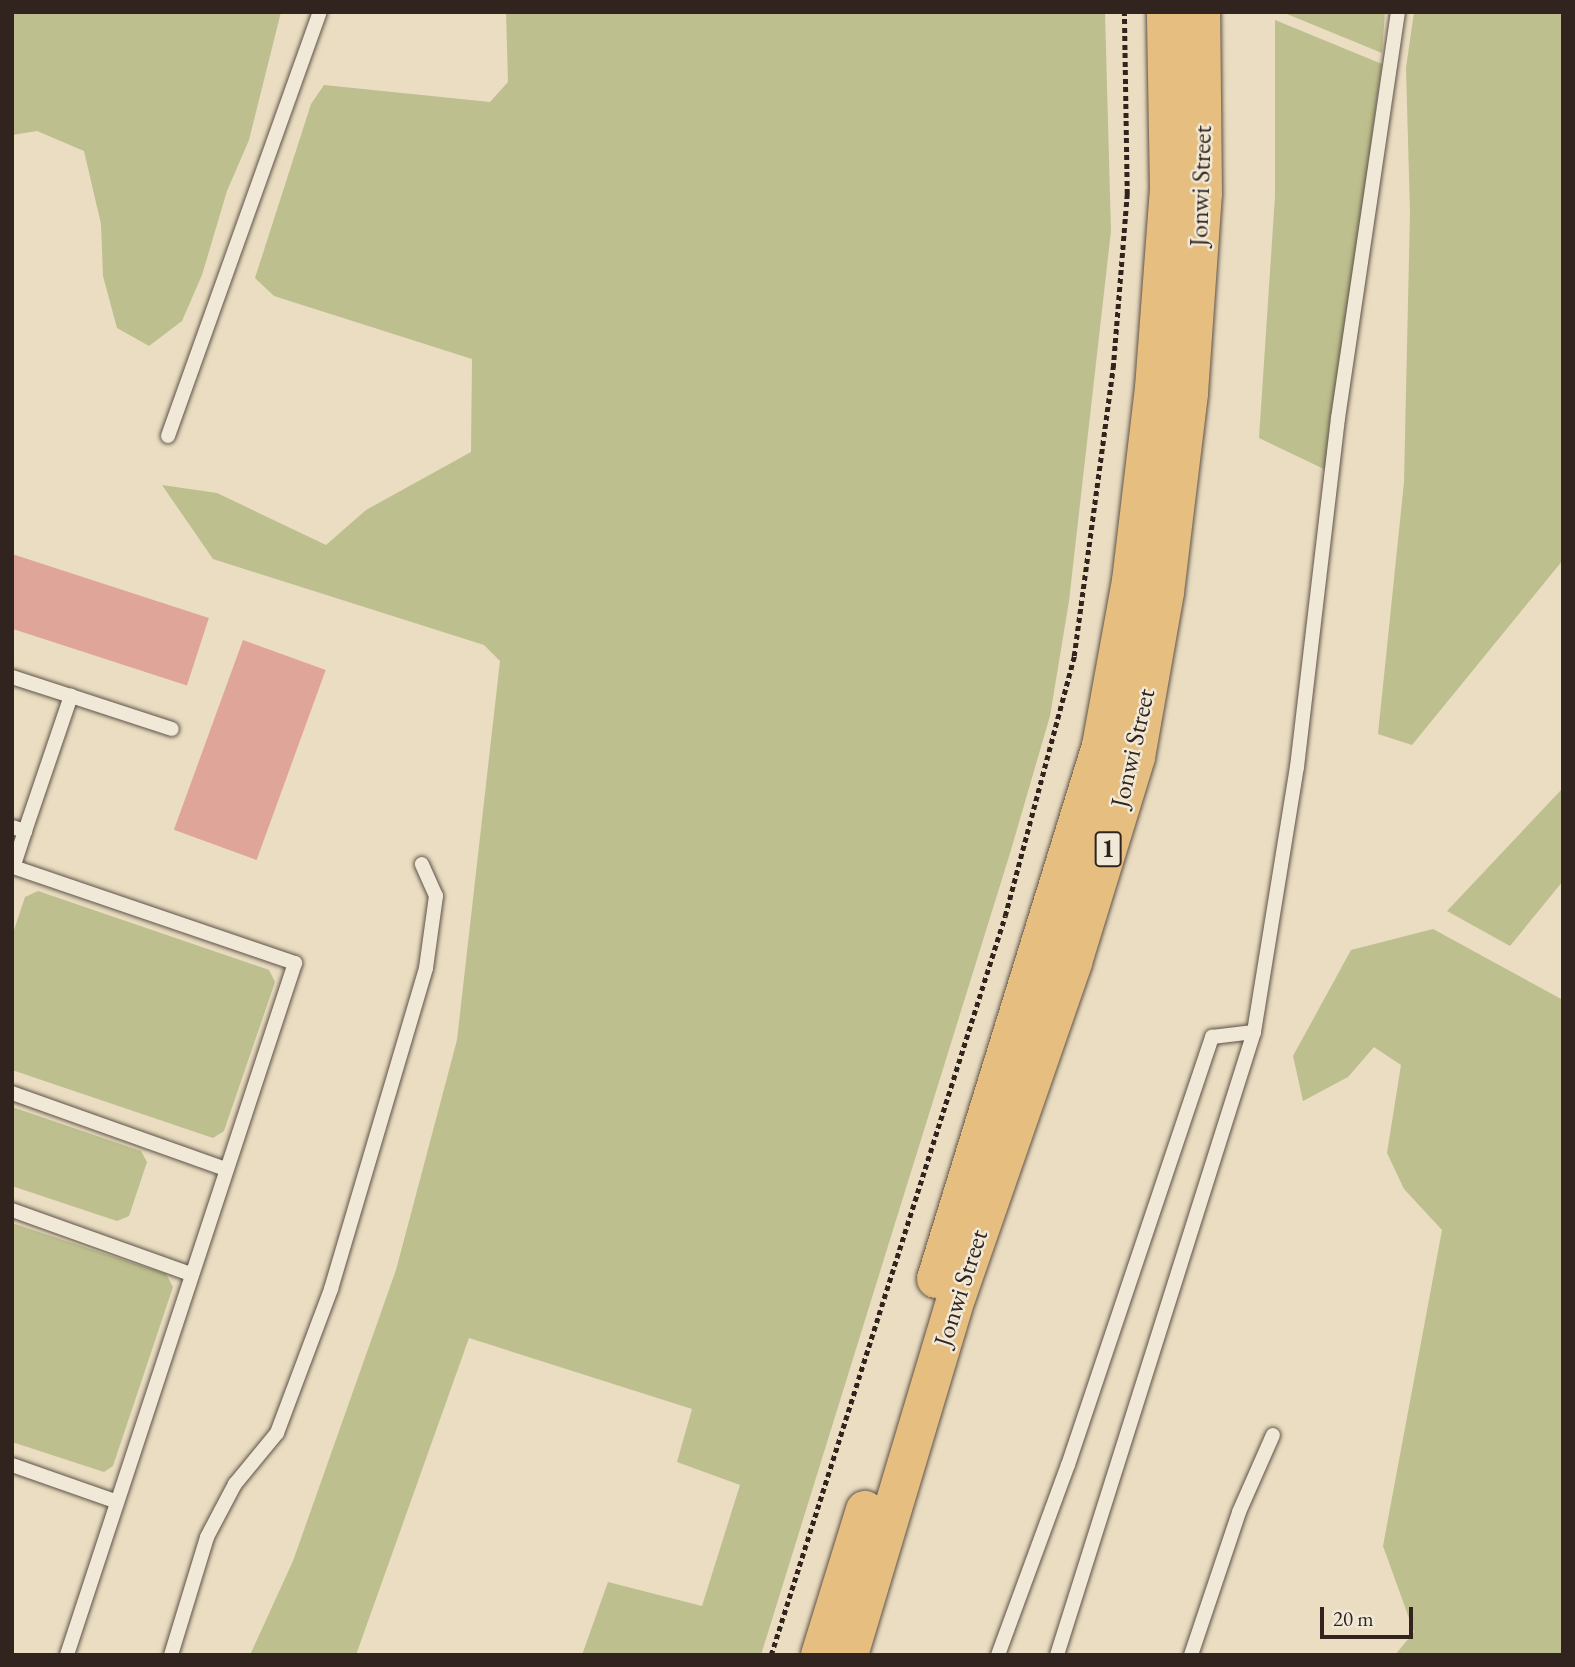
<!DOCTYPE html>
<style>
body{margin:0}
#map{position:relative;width:1575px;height:1667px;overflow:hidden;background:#eaddc1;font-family:"EB Garamond",serif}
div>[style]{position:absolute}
.green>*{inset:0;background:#bdbf8e}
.building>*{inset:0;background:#dea598;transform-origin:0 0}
.path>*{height:4.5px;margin-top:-2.25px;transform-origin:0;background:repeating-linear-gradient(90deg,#31241f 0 5px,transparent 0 8.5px)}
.roads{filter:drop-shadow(0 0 2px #5f5248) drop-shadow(0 0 2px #5f5248)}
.service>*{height:14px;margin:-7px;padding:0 7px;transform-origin:7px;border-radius:7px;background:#f1e9d7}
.primary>*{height:38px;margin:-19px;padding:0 19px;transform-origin:19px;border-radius:19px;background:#e5be80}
span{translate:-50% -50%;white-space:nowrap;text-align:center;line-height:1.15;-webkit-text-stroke:5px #f1e9d7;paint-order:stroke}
.shield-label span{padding:2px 5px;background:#f1e9d7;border:2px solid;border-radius:5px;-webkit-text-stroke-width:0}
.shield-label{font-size:24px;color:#31241f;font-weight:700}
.street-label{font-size:26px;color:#31241f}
.frame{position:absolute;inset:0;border:14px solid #31241f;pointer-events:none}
.scale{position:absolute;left:1320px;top:1607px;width:93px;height:32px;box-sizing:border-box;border:4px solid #31241f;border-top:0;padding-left:9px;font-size:21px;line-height:24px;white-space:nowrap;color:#31241f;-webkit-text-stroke:5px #f1e9d7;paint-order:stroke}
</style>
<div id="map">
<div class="green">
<i style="clip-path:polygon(12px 12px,281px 12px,249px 140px,227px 191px,202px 275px,182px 321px,149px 346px,117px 328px,103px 276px,101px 224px,84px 151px,37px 131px,12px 135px)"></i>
<i style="clip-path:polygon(506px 12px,1105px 12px,1111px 231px,1069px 601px,1050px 716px,1011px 850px,761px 1655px,582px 1655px,608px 1582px,702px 1606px,740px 1485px,677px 1462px,692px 1409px,469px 1338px,356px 1655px,250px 1655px,293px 1561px,396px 1270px,457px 1040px,500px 661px,484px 645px,213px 559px,162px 485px,217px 493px,326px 545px,366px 510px,471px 452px,472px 359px,274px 296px,255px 278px,311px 104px,324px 85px,490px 102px,508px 82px)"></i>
<i style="clip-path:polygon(1282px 12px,1385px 12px,1382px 53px)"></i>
<i style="clip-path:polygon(1414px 12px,1563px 12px,1563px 560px,1412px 745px,1378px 734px,1404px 482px,1410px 212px,1406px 68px)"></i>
<i style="clip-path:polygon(1275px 20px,1382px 64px,1326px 470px,1259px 438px,1275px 196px)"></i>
<i style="clip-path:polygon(1563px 788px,1563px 881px,1510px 946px,1447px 911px)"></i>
<i style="clip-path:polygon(38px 891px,269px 970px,275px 982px,224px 1131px,213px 1138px,12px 1070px,12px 936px,25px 897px)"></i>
<i style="clip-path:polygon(1433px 929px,1563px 1000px,1563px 1655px,1395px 1655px,1414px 1632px,1383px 1546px,1442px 1230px,1404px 1189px,1387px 1153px,1401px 1065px,1374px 1047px,1348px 1077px,1303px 1101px,1293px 1056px,1351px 950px)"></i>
<i style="clip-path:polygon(12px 1107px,141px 1151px,147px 1162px,129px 1216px,117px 1221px,12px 1186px)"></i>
<i style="clip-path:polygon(12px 1223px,166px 1274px,173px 1287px,113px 1466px,104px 1472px,12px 1442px)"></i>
</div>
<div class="building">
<i style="left:12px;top:554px;width:207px;height:71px;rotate:18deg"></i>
<i style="left:243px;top:640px;width:88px;height:202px;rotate:20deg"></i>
</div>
<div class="path">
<i style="left:771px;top:1655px;width:775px;rotate:-72.43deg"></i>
<i style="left:1005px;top:916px;width:269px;rotate:-75.1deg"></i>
<i style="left:1074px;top:656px;width:291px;rotate:-82.3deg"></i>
<i style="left:1113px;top:368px;width:175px;rotate:-85.4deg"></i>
<i style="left:1127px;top:194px;width:182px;rotate:-90.9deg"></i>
</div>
<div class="roads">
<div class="service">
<i style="left:168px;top:436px;width:450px;rotate:-70.3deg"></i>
<i style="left:12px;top:677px;width:62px;rotate:17.9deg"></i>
<i style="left:12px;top:827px;width:14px;rotate:17deg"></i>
<i style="left:25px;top:831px;width:38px;rotate:108deg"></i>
<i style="left:13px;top:867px;width:298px;rotate:18.8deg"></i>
<i style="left:295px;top:963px;width:729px;rotate:108.24deg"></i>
<i style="left:25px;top:831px;width:143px;rotate:-71.2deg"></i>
<i style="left:71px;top:696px;width:106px;rotate:18.1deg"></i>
<i style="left:12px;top:1093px;width:227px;rotate:19.6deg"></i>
<i style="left:12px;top:1210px;width:190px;rotate:19.7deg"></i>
<i style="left:12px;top:1465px;width:109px;rotate:19.3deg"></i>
<i style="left:171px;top:1655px;width:123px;rotate:-73deg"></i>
<i style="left:207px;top:1537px;width:60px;rotate:-62.2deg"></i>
<i style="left:235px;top:1484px;width:66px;rotate:-50.5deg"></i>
<i style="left:277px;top:1433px;width:154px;rotate:-69.4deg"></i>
<i style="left:331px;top:1289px;width:335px;rotate:-73.5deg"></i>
<i style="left:426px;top:968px;width:73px;rotate:-82.1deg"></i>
<i style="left:436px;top:896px;width:35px;rotate:-114deg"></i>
<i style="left:998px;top:1655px;width:202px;rotate:-69.8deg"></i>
<i style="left:1068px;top:1465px;width:452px;rotate:-71.4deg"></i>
<i style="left:1212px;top:1037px;width:42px;rotate:-6.8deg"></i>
<i style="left:1057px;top:1655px;width:653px;rotate:-72.45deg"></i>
<i style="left:1254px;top:1032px;width:268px;rotate:-80.8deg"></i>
<i style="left:1297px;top:767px;width:351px;rotate:-83.3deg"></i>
<i style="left:1338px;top:418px;width:410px;rotate:-81.6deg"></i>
<i style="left:1191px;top:1655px;width:151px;rotate:-71.4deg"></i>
<i style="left:1239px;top:1512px;width:84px;rotate:-66.2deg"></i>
</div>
<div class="primary">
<i style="left:936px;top:1279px;width:558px;rotate:-72.8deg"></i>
<i style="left:1101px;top:746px;width:168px;rotate:-79.7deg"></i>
<i style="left:1131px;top:581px;width:194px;rotate:-83.2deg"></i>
<i style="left:1154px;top:388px;width:199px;rotate:-85.7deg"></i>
<i style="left:1169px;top:190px;width:178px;rotate:-91deg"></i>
<i style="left:820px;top:1655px;width:152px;rotate:-72.8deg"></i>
<i style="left:849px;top:1655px;width:375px;rotate:-73.3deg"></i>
<i style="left:957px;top:1296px;width:354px;rotate:-70.8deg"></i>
<i style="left:1073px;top:962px;width:214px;rotate:-72.9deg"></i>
<i style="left:1136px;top:757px;width:168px;rotate:-80deg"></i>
<i style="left:1165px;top:592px;width:200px;rotate:-83.1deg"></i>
<i style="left:1189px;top:393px;width:199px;rotate:-86deg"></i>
<i style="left:1203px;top:194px;width:182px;rotate:-90.6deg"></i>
</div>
</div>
<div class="shield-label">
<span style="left:1108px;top:849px">1</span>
</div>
<div class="street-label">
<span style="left:1201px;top:186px;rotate:-88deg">Jonwi Street</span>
<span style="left:1133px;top:748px;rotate:-77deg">Jonwi Street</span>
<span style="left:961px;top:1288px;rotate:-72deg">Jonwi Street</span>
</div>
<div class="frame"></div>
<div class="scale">20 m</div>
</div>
